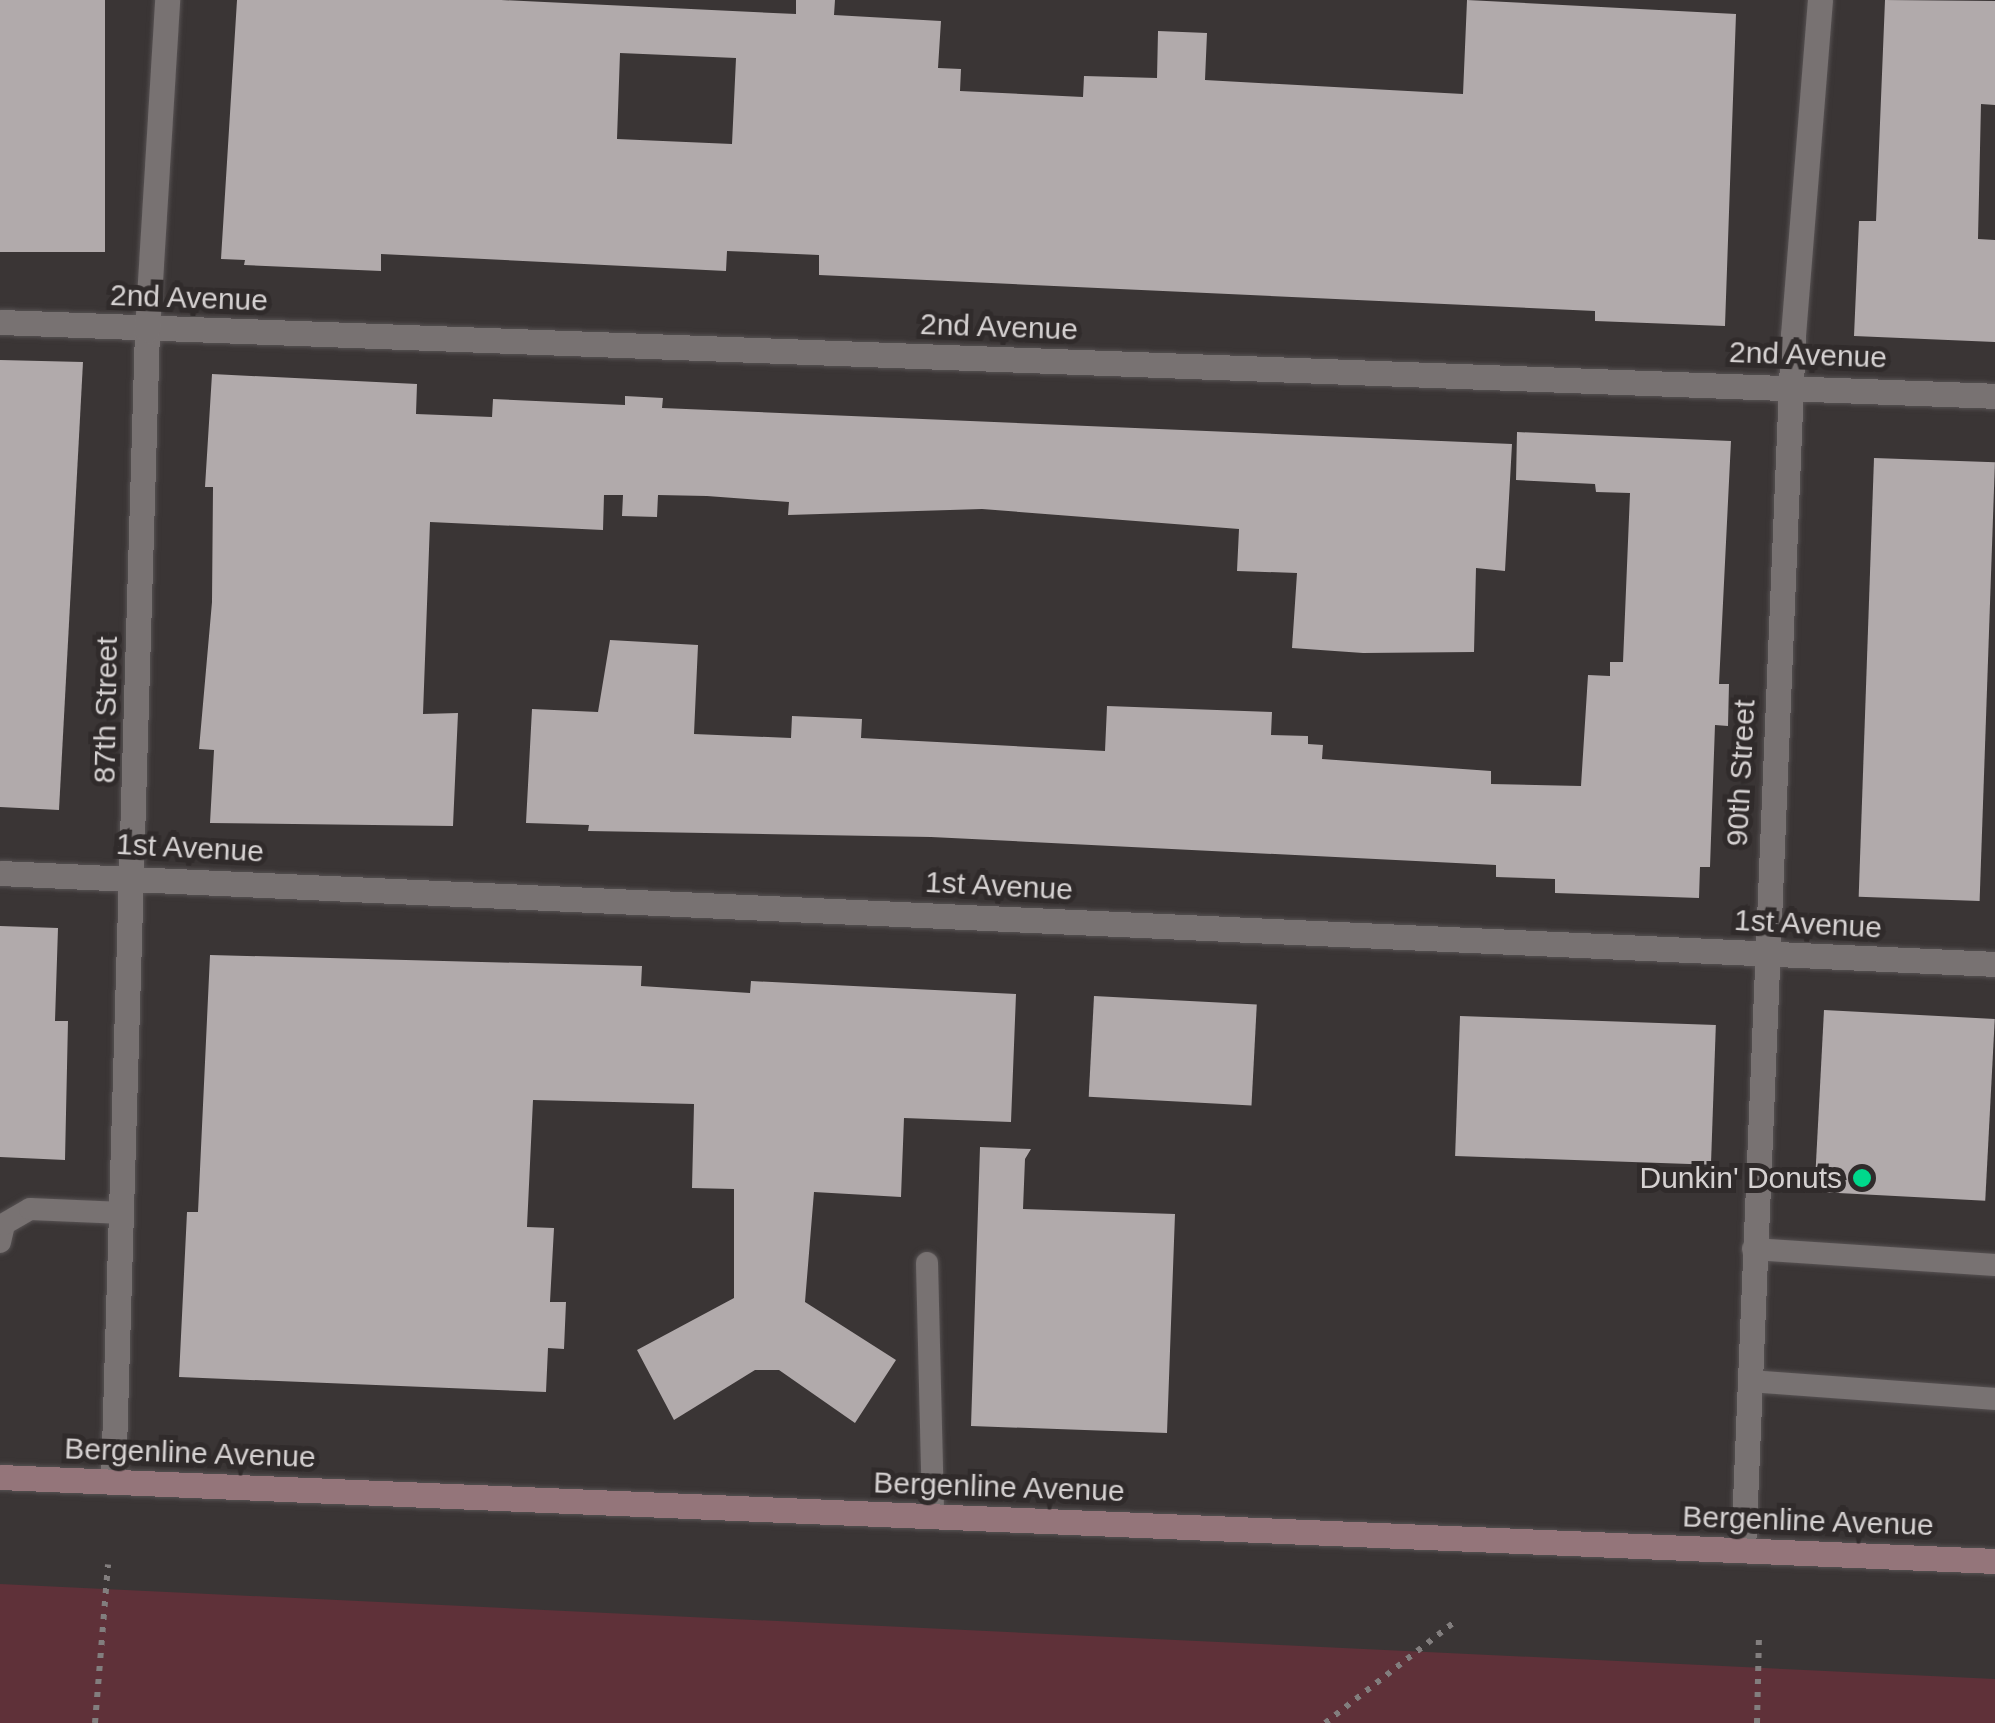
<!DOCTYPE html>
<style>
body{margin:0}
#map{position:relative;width:1995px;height:1723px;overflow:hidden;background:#3a3535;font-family:Arial,sans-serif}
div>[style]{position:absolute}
.green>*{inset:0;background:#5f3139}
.building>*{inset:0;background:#b1aaab;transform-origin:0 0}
.path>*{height:6px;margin-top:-3px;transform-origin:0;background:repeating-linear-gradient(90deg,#827e7e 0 5px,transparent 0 13px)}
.roads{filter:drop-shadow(0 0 2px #575253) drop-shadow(0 0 2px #575253)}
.lane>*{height:22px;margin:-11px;padding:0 11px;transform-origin:11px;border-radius:11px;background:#787272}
.street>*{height:25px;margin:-12.5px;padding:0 12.5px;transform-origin:12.5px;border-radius:12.5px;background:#787272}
.secondary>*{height:25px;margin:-12.5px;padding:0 12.5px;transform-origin:12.5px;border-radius:12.5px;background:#94757a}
.dots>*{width:28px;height:28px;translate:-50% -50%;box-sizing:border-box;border:5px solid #302b2b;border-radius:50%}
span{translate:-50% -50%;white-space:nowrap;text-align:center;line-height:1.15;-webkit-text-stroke:10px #302b2b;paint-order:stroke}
.street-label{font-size:30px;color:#d5d1d1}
.poi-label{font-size:30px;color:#d5d1d1}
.right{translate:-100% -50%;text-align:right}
</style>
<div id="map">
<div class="green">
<i style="clip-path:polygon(0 1584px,1995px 1679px,1995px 1723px,0 1723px)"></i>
</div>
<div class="building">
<i style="left:0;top:0;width:105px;height:252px"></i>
<i style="clip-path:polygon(evenodd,237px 0,501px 0,796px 14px,796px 0,835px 0,834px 15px,941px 21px,938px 68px,961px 69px,960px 91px,1083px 97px,1084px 76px,1157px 78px,1158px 31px,1207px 33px,1205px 80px,1463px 94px,1467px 0,1736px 14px,1725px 326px,1595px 321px,1595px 311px,819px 275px,819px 255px,727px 251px,726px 271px,381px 254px,381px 271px,244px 265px,245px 260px,221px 259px,237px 0,620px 53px,736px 58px,732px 144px,617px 139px,620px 53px)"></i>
<i style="clip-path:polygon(1885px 0,1995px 1px,1995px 105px,1981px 104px,1978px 239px,1995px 240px,1995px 342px,1854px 336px,1859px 221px,1876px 221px)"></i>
<i style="clip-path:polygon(0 360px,83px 362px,59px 810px,0 807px)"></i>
<i style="clip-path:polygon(212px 374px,417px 384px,416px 414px,492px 417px,493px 399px,625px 405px,625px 396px,663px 398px,662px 408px,1512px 444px,1505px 571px,1476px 568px,1474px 652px,1363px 653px,1292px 648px,1297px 573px,1237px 571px,1239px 529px,982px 509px,788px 515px,789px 502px,707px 496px,658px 495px,657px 517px,622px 516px,623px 495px,604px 495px,603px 530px,430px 522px,423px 714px,458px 713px,453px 826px,210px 823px,214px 750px,199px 749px,212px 602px,213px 487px,205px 487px)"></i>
<i style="clip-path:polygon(1517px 432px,1731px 441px,1719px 684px,1729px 684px,1728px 726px,1715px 725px,1710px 867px,1700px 867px,1699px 898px,1555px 893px,1555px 879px,1496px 877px,1496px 865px,931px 837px,588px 831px,589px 825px,526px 823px,532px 709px,598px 712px,610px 640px,698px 645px,694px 734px,791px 738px,792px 716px,862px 719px,861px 738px,1105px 751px,1107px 706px,1272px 712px,1271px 735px,1308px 736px,1308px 744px,1323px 745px,1322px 759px,1491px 771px,1491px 784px,1581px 786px,1588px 675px,1610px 676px,1610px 662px,1623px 662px,1630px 493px,1596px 492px,1595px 484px,1516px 480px)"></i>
<i style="left:1874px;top:458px;width:121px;height:439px;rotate:2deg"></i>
<i style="clip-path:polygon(0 926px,58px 928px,55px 1021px,68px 1021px,65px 1160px,0 1157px)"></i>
<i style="clip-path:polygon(210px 955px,642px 966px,641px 986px,750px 993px,751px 981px,1016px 994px,1011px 1122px,904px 1118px,901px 1197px,814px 1192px,805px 1302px,896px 1360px,855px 1423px,779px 1370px,755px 1370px,674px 1420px,637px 1350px,734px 1298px,734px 1189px,692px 1188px,694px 1104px,533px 1100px,527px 1227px,554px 1228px,550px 1302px,566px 1302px,564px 1349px,548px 1348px,546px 1392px,179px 1377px,187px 1212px,198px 1212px)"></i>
<i style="left:1094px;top:996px;width:163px;height:101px;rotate:3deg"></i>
<i style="left:1824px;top:1010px;width:171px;height:182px;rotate:3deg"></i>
<i style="left:1460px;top:1016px;width:256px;height:140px;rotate:2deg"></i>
<i style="clip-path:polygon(980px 1147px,1031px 1149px,1025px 1159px,1023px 1209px,1175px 1214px,1167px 1433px,971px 1426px)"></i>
</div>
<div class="path">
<i style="left:95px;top:1723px;width:159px;rotate:-85.3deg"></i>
<i style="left:1325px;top:1723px;width:162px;rotate:-38deg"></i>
<i style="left:1757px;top:1723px;width:85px;rotate:-88.7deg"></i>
</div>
<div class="roads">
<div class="lane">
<i style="left:0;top:1242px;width:18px;rotate:-77deg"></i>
<i style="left:4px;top:1224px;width:30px;rotate:-30deg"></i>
<i style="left:30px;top:1209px;width:93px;rotate:2.5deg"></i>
<i style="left:1753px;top:1249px;width:243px;rotate:3.8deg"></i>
<i style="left:927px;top:1263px;width:254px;rotate:88.6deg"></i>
<i style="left:1750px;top:1381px;width:246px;rotate:4.2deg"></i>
</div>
<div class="street">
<i style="left:0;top:322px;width:1996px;rotate:2.12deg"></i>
<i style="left:0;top:873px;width:1997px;rotate:2.61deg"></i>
<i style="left:113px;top:1482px;width:1153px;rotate:-88.31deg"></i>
<i style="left:147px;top:330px;width:331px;rotate:-86.5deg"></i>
<i style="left:1743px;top:1550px;width:1216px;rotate:-87.64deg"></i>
<i style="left:1793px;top:335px;width:336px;rotate:-85.4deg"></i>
</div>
<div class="secondary">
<i style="left:0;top:1477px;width:1997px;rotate:2.41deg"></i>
</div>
</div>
<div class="dots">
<i style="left:1862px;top:1178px;background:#00d98c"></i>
</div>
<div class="street-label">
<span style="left:189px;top:298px;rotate:2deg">2nd Avenue</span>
<span style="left:999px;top:327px;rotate:2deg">2nd Avenue</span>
<span style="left:1808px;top:355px;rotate:2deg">2nd Avenue</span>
<span style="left:106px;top:710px;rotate:-89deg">87th Street</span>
<span style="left:1741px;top:773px;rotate:-87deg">90th Street</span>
<span style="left:190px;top:848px;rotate:3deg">1st Avenue</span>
<span style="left:999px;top:886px;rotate:3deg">1st Avenue</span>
<span style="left:1808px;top:924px;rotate:3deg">1st Avenue</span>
<span style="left:190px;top:1453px;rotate:2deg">Bergenline Avenue</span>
<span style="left:999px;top:1487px;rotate:2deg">Bergenline Avenue</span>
<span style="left:1808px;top:1521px;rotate:2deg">Bergenline Avenue</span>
</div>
<div class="poi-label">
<span class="right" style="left:1842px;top:1178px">Dunkin' Donuts</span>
</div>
</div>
